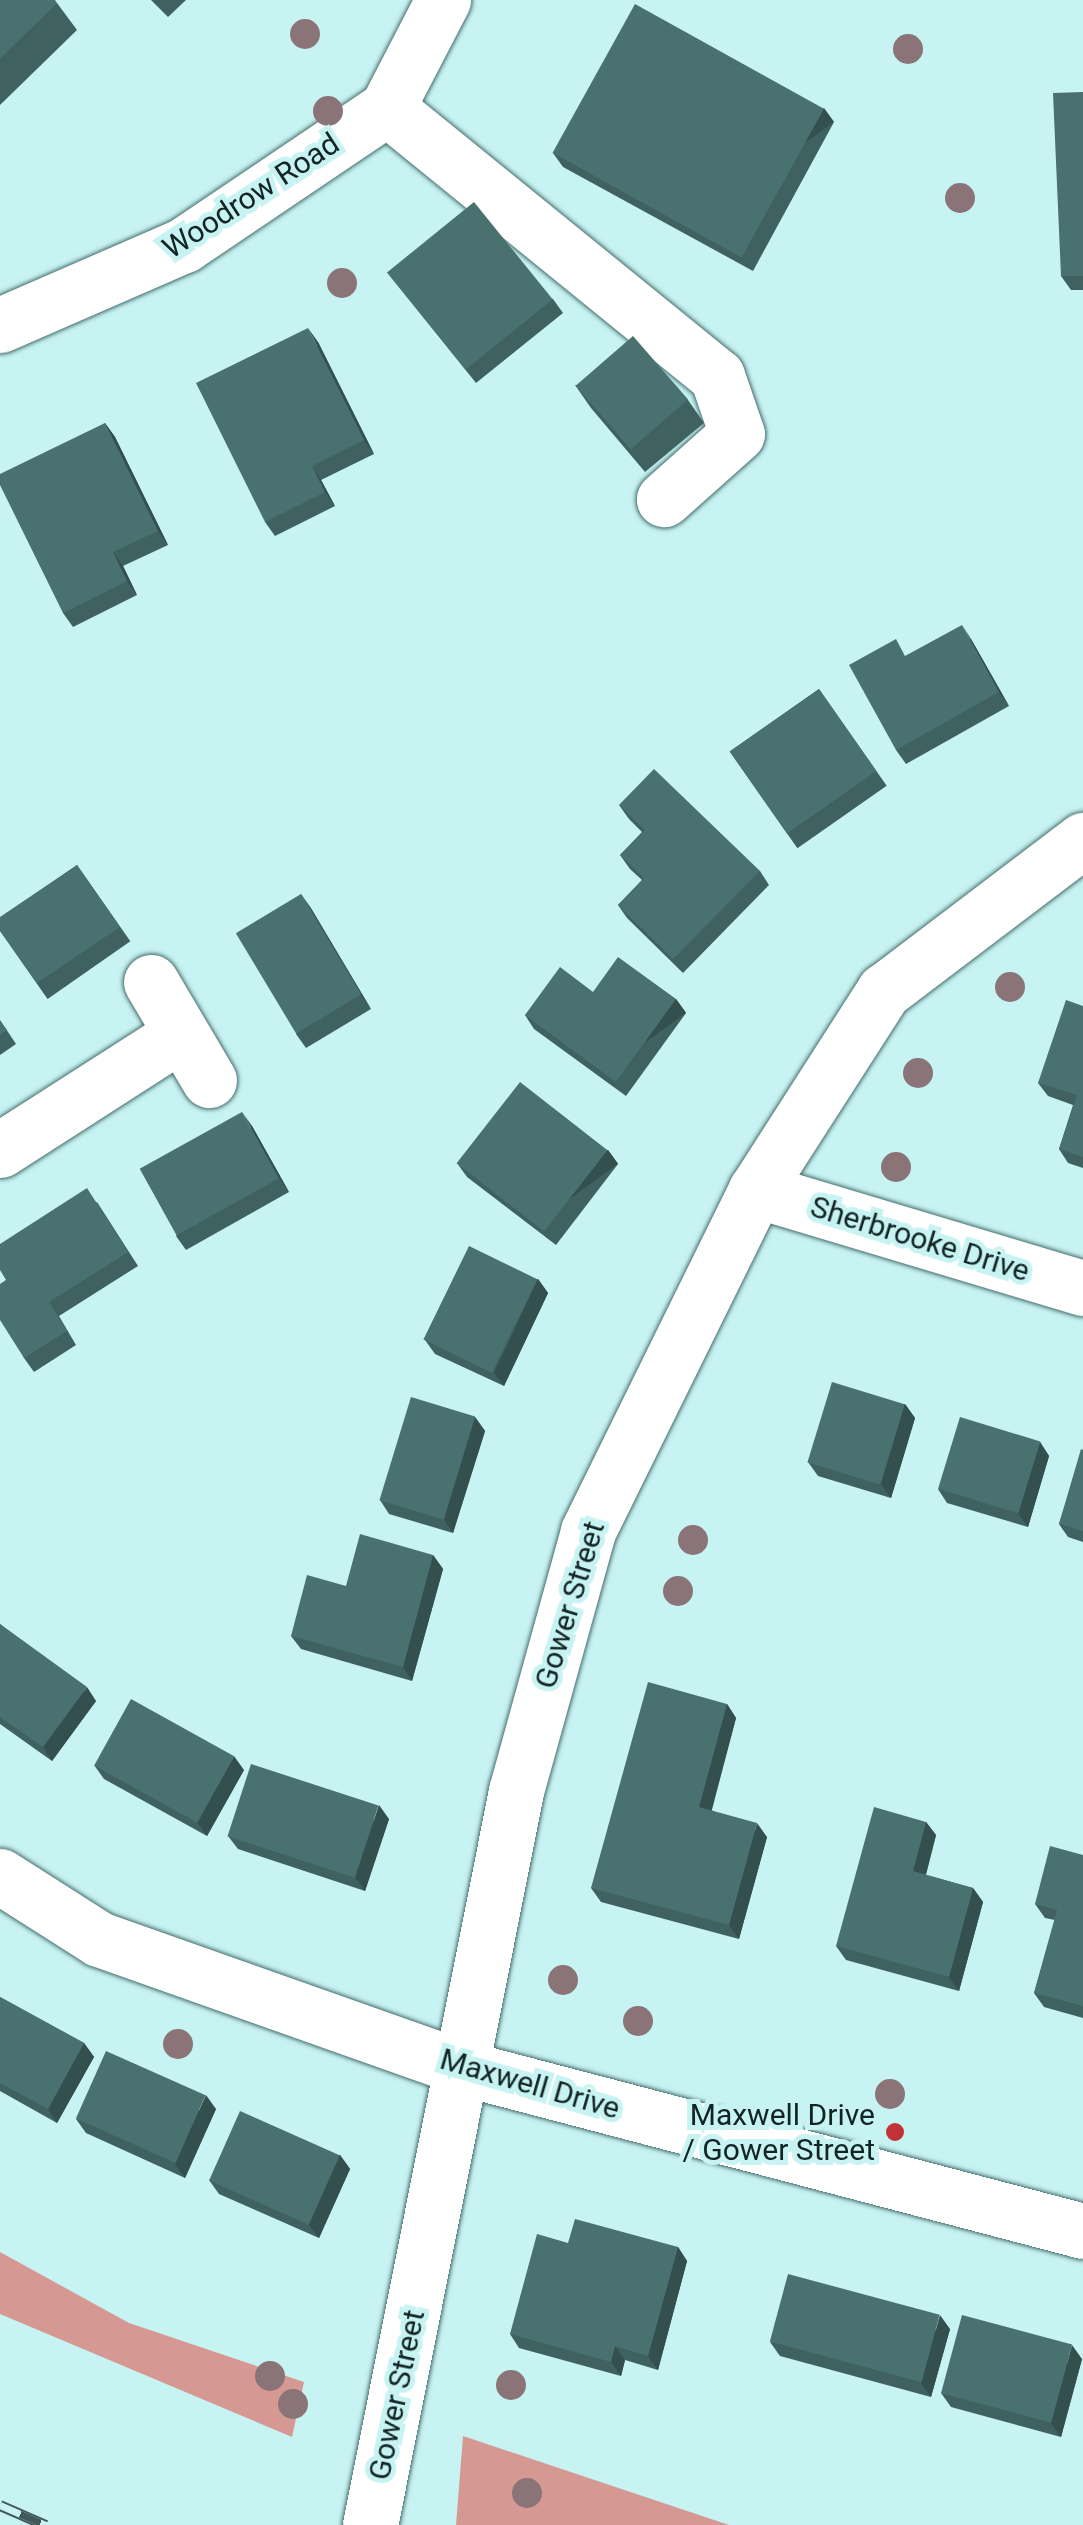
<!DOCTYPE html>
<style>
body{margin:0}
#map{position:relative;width:1083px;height:2525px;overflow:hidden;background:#c7f3f2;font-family:Roboto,sans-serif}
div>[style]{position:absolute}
.forest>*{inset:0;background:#d69893}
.roads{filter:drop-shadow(0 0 2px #456d6c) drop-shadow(0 0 2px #456d6c)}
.minor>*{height:55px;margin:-27.5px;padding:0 27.5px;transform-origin:27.5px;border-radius:27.5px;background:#fff}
.rail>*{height:11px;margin-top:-5.5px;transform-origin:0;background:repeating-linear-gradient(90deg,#c7f3f2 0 22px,#415959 0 44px);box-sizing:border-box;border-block:2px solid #415959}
.trees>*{width:30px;height:30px;margin:-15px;border-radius:50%;background:#8a7477}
.wall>*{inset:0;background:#3f6160;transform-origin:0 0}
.shaded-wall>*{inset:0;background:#334f4e;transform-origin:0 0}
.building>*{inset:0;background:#497170;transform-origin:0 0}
.dots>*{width:28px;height:28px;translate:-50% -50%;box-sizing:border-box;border:5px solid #c7f3f2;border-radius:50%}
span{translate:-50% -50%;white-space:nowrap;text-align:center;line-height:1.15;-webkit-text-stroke:10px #c7f3f2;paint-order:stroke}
.street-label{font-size:30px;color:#132424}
.poi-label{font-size:30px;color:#132424}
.right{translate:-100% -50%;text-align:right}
</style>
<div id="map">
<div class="forest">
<i style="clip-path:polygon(0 2252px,129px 2323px,304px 2382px,292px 2437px,0 2314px)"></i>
<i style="clip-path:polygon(463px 2436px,729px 2525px,456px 2525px)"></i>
</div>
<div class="roads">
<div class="minor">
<i style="left:387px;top:108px;width:425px;rotate:39.1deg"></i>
<i style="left:717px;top:376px;width:61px;rotate:71deg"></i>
<i style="left:737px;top:434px;width:98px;rotate:138.3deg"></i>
<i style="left:0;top:325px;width:201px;rotate:-23.5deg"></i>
<i style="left:184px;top:245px;width:245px;rotate:-34deg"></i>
<i style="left:387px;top:108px;width:122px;rotate:-62.6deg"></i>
<i style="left:151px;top:982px;width:114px;rotate:59.4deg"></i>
<i style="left:0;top:1150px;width:215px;rotate:-32.7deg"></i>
<i style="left:756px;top:1190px;width:341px;rotate:16.7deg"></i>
<i style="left:0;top:1876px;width:117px;rotate:32.5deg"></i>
<i style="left:99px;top:1939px;width:386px;rotate:19.5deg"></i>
<i style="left:463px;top:2068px;width:641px;rotate:14.73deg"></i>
<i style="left:370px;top:2525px;width:748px;rotate:-78.75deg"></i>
<i style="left:516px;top:1791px;width:270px;rotate:-74.5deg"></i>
<i style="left:588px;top:1531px;width:380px;rotate:-63.8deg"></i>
<i style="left:756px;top:1190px;width:237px;rotate:-57.3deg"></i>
<i style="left:884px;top:991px;width:250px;rotate:-37.2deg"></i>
</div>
</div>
<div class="rail">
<i style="left:0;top:2505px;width:50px;rotate:23.5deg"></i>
</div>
<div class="trees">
<i style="left:305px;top:34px"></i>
<i style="left:908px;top:49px"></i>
<i style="left:328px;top:111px"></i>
<i style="left:960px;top:198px"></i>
<i style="left:342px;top:283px"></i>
<i style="left:1010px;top:987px"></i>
<i style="left:918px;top:1073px"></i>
<i style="left:896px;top:1167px"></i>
<i style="left:693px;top:1540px"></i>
<i style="left:678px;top:1591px"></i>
<i style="left:563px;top:1980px"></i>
<i style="left:638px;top:2021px"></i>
<i style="left:178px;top:2044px"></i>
<i style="left:890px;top:2094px"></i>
<i style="left:270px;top:2376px"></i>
<i style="left:511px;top:2385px"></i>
<i style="left:293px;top:2404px"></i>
<i style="left:527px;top:2493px"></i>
</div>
<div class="wall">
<i style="clip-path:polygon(0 0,57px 3px,77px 30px,0 105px)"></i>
<i style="clip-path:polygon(151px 0,186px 0,168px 17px)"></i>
<i style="clip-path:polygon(1083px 92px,1083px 290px,1071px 290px,1061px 276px)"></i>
<i style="clip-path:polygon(834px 122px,753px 271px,563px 167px,553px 153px)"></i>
<i style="clip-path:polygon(387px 272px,553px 299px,563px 313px,476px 383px)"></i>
<i style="clip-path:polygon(318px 342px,374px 454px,321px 480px,335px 506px,275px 536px,265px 522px)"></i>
<i style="clip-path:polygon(575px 385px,688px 400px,704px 423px,645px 472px,591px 408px)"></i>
<i style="clip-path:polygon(105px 423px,115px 437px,168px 545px,123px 566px,137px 595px,73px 627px,63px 613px)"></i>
<i style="clip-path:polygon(971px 639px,1009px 706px,906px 764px,896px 750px,907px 655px)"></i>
<i style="left:819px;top:689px;width:118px;height:109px;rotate:55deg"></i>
<i style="clip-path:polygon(619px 805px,760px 871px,769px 885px,683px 973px,627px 918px,618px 905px,642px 880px,630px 869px,620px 855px,642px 832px,629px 819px)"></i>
<i style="left:77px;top:865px;width:93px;height:101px;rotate:55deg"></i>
<i style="clip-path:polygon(301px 894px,371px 1009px,306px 1048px,296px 1034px)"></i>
<i style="clip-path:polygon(593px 992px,676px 999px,686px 1013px,626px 1096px,534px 1029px,525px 1015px)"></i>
<i style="clip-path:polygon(1083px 1006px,1083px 1168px,1068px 1163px,1059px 1149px,1073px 1105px,1048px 1096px,1038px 1083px)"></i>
<i style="clip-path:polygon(0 1020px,16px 1044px,0 1055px)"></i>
<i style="clip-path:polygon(252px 1126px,289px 1192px,186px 1250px,176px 1236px)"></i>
<i style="clip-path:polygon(608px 1150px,618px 1164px,556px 1245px,467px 1177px,457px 1163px)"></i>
<i style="clip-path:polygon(97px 1202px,138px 1266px,59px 1316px,76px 1345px,34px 1372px,24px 1358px,6px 1280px)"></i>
<i style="clip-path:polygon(538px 1279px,548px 1293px,504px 1386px,435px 1354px,425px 1340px)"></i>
<i style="clip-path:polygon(905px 1404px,915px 1418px,891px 1498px,818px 1476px,808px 1462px)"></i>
<i style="clip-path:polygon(475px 1417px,485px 1431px,453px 1533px,389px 1514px,380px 1500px)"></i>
<i style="clip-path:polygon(1040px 1442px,1049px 1456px,1028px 1527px,947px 1503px,938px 1489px)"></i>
<i style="clip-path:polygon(1083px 1450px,1083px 1542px,1068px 1537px,1059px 1524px)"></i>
<i style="clip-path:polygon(433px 1555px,443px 1569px,412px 1681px,301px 1649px,291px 1636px,346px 1586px)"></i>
<i style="clip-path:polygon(0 1624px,96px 1701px,52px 1761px,0 1724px)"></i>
<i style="clip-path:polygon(727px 1704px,736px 1718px,711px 1810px,767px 1837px,739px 1939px,601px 1902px,591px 1888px)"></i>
<i style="clip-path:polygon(94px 1765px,244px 1770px,207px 1836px,104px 1779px)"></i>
<i style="clip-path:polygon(389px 1819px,365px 1891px,238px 1849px,228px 1836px)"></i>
<i style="clip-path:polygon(926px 1822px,936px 1835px,926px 1875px,973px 1888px,983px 1902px,959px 1991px,846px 1960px,836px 1946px)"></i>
<i style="clip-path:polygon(1083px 1855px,1083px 2018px,1044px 2007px,1034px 1993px,1055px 1920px,1045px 1918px,1035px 1904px)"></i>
<i style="clip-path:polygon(0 1997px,84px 2043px,94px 2057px,57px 2123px,0 2091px)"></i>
<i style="clip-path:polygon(216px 2109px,185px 2178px,86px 2133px,76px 2119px)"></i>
<i style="clip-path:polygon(340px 2155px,350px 2169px,319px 2238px,219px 2194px,209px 2180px)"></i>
<i style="clip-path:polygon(568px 2243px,678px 2247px,687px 2261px,658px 2370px,625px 2360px,621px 2376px,519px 2348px,510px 2334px)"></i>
<i style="clip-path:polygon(950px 2329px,931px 2397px,780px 2356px,770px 2342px)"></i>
<i style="clip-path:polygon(1082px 2359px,1061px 2437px,951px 2407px,941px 2393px)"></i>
</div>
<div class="shaded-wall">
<i style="left:824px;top:108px;width:17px;height:170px;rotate:54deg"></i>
<i style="clip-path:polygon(308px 328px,318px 342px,374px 454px,364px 440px)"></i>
<i style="clip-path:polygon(105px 423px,115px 437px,168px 545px,158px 531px)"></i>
<i style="clip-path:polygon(312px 466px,321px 480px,335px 506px,325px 492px)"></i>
<i style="clip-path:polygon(113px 552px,123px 566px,137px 595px,127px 581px)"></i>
<i style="clip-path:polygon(962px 625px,971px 639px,1009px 706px,999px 692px)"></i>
<i style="clip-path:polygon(301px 894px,311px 908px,371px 1009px,361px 995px)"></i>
<i style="left:676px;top:999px;width:17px;height:102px;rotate:54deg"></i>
<i style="clip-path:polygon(242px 1112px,252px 1126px,289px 1192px,279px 1178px)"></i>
<i style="left:608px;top:1150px;width:17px;height:102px;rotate:54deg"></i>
<i style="clip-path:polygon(538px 1279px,548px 1293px,504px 1386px,494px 1373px)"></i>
<i style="clip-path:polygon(905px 1404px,915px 1418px,891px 1498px,881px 1484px)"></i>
<i style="clip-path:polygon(475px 1417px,485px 1431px,453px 1533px,444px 1520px)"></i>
<i style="clip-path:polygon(1040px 1442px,1049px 1456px,1028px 1527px,1018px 1513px)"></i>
<i style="clip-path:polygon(433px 1555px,443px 1569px,412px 1681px,403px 1667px)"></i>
<i style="clip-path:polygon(87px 1687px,96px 1701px,52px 1761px,43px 1747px)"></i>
<i style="clip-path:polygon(727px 1704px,736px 1718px,709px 1821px,699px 1807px)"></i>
<i style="clip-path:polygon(234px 1756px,244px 1770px,207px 1836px,197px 1822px)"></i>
<i style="clip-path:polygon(379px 1805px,389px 1819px,365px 1891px,355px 1877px)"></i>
<i style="clip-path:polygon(926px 1822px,936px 1835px,923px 1885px,913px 1871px)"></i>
<i style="clip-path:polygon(757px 1823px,767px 1837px,739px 1939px,729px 1925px)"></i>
<i style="clip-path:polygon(973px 1888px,983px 1902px,959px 1991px,949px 1977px)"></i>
<i style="clip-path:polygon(84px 2043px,94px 2057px,57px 2123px,48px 2109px)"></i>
<i style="clip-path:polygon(206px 2095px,216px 2109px,185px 2178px,175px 2164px)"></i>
<i style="clip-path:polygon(340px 2155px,350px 2169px,319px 2238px,309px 2225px)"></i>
<i style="clip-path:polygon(678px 2247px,687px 2261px,658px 2370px,648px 2356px)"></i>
<i style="clip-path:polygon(940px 2315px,950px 2329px,931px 2397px,921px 2383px)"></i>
<i style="clip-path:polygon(1072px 2345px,1082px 2359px,1061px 2437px,1051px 2423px)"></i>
<i style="clip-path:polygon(615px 2346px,625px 2360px,621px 2376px,611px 2362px)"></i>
</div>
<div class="building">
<i style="clip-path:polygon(0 0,55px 0,57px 3px,0 59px)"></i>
<i style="left:635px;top:4px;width:216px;height:170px;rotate:29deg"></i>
<i style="clip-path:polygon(1083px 92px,1083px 276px,1061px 276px,1053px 93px)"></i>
<i style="left:474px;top:202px;width:125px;height:112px;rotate:51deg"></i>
<i style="clip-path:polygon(308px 328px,364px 440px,312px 466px,325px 492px,265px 522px,196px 383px)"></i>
<i style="left:633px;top:336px;width:84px;height:76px;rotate:49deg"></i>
<i style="clip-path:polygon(105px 423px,158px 531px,113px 552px,127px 581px,63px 613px,0 485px,0 474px)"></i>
<i style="clip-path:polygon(962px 625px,999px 692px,896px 750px,849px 665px,896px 639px,905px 656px)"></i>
<i style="left:819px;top:689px;width:100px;height:109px;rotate:55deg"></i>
<i style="clip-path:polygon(654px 769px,760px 871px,673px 959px,618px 905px,644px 878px,620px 855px,645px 830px,619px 805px)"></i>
<i style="clip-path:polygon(77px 865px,120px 927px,37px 983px,0 930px,0 917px)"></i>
<i style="left:301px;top:894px;width:117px;height:76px;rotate:59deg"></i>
<i style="clip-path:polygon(618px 957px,676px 999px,616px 1082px,525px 1015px,560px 967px,593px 992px)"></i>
<i style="clip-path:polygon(1066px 1000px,1083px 1006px,1083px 1157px,1059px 1149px,1077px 1095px,1038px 1083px)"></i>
<i style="clip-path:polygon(0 1021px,7px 1030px,0 1035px)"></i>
<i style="left:520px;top:1082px;width:111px;height:103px;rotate:38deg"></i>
<i style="left:242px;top:1112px;width:76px;height:117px;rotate:61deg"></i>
<i style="clip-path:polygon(87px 1188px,128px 1252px,49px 1302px,67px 1331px,24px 1358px,0 1320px,0 1284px,6px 1280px,0 1270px,0 1244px)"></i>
<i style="left:469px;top:1246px;width:76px;height:104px;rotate:26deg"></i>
<i style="left:832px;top:1382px;width:76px;height:84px;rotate:17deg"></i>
<i style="left:411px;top:1397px;width:67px;height:108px;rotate:17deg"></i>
<i style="left:960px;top:1417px;width:84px;height:75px;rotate:17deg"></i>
<i style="clip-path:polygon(1081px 1449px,1083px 1450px,1083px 1531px,1059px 1524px)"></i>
<i style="clip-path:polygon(360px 1534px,433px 1555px,403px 1667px,291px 1636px,307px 1575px,346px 1586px)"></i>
<i style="clip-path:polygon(0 1624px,87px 1687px,43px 1747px,0 1717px)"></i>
<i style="clip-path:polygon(648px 1682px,727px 1704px,699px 1807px,757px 1823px,729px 1925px,591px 1888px)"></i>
<i style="left:131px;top:1699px;width:118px;height:76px;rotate:29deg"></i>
<i style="left:251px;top:1764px;width:134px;height:76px;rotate:18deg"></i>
<i style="clip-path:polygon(874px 1807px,926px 1822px,913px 1871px,973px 1888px,949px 1977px,836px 1946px)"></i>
<i style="clip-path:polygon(1050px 1846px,1083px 1855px,1083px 2006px,1034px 1993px,1057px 1910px,1035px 1904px)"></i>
<i style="clip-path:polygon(0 1997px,84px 2043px,48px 2109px,0 2083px)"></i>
<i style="left:106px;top:2051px;width:109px;height:74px;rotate:24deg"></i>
<i style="left:240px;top:2111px;width:109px;height:76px;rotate:24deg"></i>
<i style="clip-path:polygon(575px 2219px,678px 2247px,648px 2356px,615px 2346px,611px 2362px,510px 2334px,537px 2234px,568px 2243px)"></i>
<i style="left:788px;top:2274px;width:157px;height:70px;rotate:15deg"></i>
<i style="left:962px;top:2315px;width:114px;height:81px;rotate:15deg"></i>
</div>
<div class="dots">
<i style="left:895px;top:2132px;background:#c13138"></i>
</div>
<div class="street-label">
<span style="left:251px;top:196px;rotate:-33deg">Woodrow Road</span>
<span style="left:920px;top:1239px;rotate:17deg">Sherbrooke Drive</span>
<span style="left:570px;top:1605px;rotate:-73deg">Gower Street</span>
<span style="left:530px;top:2084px;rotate:16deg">Maxwell Drive</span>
<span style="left:397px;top:2395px;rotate:-78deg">Gower Street</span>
</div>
<div class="poi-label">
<span class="right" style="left:875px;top:2132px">Maxwell Drive<br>/ Gower Street</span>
</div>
</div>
